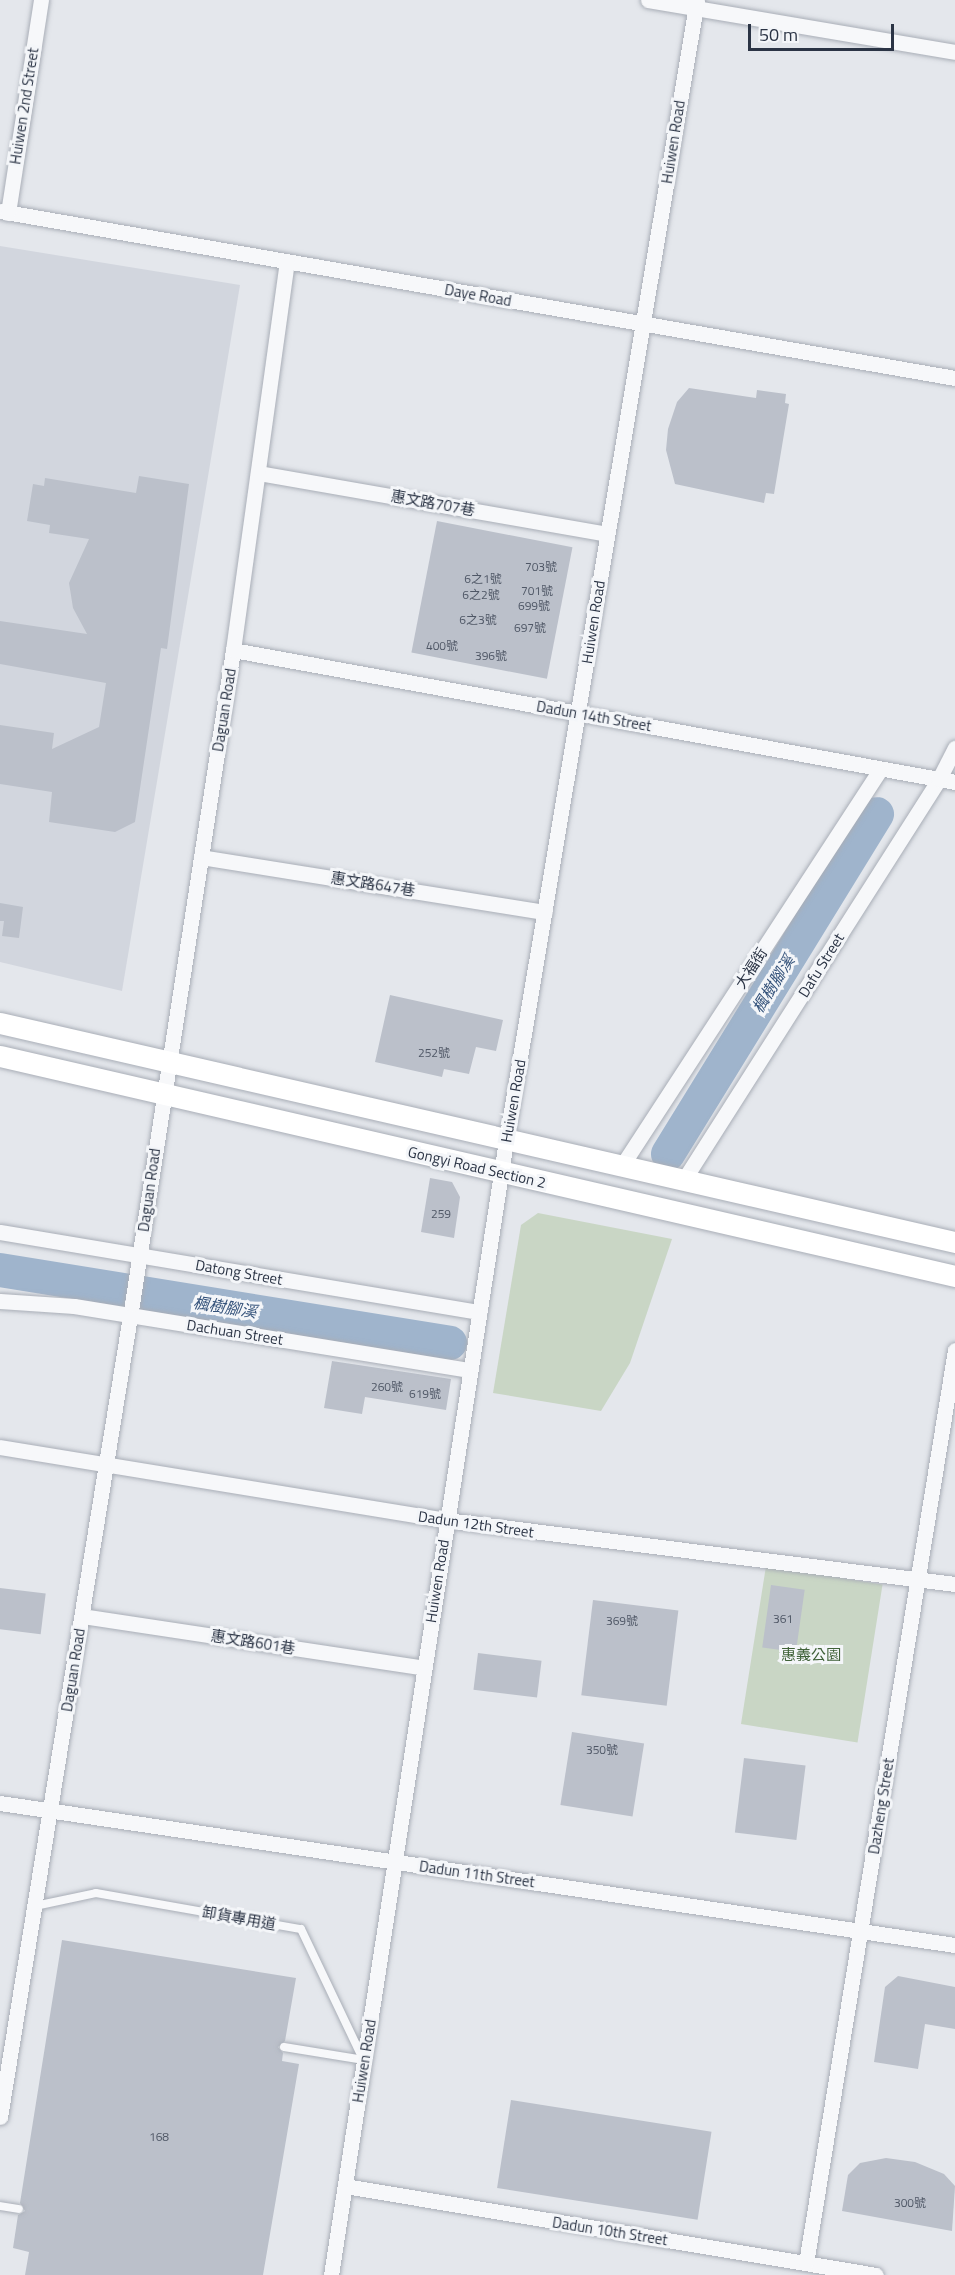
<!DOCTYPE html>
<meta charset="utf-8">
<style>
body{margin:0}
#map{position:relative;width:955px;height:2275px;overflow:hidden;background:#e4e7ec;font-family:"Titillium Web","Noto Sans TC",sans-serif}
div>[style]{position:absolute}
.built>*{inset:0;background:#d2d6de}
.green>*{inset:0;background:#c9d6c5;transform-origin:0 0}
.river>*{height:34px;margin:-17px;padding:0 17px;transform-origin:17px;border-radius:17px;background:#9fb4cc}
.building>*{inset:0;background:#bbc0ca;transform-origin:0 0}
.roads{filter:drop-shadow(0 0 2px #a9aeb7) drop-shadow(0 0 2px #a9aeb7)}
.service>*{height:8px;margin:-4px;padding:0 4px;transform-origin:4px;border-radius:4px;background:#f7f8fa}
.minor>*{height:15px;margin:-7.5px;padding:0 7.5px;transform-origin:7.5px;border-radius:7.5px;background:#f7f8fa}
.secondary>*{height:21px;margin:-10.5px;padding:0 10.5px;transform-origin:10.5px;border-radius:10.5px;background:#fff}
span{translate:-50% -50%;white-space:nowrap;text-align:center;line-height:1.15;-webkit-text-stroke:6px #f4f6f9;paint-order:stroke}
.number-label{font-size:12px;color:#4f5766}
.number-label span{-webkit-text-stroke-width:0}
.street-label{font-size:15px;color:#2b3445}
.park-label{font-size:15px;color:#3f6138}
.water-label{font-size:16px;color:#34527a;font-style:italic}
.scale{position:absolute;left:748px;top:24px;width:146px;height:27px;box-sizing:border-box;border:3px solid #2b3445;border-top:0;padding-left:8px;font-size:18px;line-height:21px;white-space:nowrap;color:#2b3445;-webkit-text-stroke:4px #f4f6f9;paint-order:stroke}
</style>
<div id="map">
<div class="built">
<i style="clip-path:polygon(0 246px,240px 285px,122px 991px,0 962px)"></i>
</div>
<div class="green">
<i style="clip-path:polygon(538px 1213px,672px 1239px,630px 1363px,601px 1411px,493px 1393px,521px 1225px)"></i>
<i style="left:766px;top:1566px;width:118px;height:160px;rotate:9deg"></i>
</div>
<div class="river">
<i style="left:668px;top:1154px;width:399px;rotate:-58.4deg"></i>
<i style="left:0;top:1270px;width:456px;rotate:9.2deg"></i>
</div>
<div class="building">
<i style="clip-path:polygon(689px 388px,756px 398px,757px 390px,786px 394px,785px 403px,789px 404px,774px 494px,766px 493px,764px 503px,675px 484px,666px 450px,668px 429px,677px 402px)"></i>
<i style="clip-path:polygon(139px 476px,189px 484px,167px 649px,161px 648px,135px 822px,115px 832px,49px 822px,52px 792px,0 784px,0 725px,54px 733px,52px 749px,99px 727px,106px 683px,0 664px,0 621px,87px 634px,73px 608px,69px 583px,89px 539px,49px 533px,50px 525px,27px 521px,33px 484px,44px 486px,45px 478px,136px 493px)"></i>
<i style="left:437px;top:521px;width:138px;height:134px;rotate:11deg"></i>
<i style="clip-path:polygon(0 903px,23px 907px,19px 938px,2px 936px,4px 921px,0 921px)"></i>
<i style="clip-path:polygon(390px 995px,503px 1020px,496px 1051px,476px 1047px,469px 1074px,444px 1069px,442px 1077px,375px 1062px)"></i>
<i style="clip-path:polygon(430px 1178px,452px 1182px,460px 1197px,454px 1238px,421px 1232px)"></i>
<i style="clip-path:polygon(332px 1361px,451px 1379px,446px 1410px,365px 1397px,362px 1414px,324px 1408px)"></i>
<i style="left:771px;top:1585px;width:34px;height:63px;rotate:8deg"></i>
<i style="left:0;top:1588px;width:46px;height:41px;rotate:7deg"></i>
<i style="left:593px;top:1600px;width:86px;height:96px;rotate:7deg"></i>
<i style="left:478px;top:1653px;width:64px;height:37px;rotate:7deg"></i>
<i style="left:572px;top:1732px;width:73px;height:74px;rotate:9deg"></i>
<i style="left:744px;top:1758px;width:62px;height:75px;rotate:7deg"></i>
<i style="clip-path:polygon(62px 1940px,296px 1978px,285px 2041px,278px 2047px,283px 2053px,282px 2061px,299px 2064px,263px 2275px,25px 2275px,29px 2252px,13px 2248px,18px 2215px,25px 2211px,20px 2203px)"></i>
<i style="clip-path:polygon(898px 1976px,955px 1987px,955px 2029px,925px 2024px,918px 2069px,874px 2062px,885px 1987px)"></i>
<i style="left:511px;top:2100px;width:203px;height:89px;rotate:9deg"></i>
<i style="clip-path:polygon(886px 2158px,915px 2162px,944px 2174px,955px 2186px,952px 2231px,842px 2211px,848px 2175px,860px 2163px)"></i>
</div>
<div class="roads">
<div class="service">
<i style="left:35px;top:1906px;width:62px;rotate:-12deg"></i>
<i style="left:96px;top:1893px;width:208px;rotate:10deg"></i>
<i style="left:301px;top:1929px;width:142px;rotate:64.5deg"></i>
<i style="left:284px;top:2047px;width:81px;rotate:9.2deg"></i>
<i style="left:0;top:2206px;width:19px;rotate:9deg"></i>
</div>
<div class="minor">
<i style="left:648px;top:0;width:311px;rotate:9.6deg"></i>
<i style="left:0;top:211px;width:969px;rotate:9.92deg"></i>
<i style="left:8px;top:213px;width:216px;rotate:-81.2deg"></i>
<i style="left:258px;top:473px;width:354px;rotate:9.9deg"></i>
<i style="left:233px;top:650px;width:734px;rotate:10.36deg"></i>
<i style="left:201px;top:857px;width:348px;rotate:9.1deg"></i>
<i style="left:621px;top:1167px;width:475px;rotate:-56.9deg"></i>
<i style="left:683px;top:1181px;width:477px;rotate:-57.5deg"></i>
<i style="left:939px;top:779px;width:35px;rotate:-63deg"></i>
<i style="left:0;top:1232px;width:486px;rotate:9.5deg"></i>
<i style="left:0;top:1301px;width:74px;rotate:3.9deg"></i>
<i style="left:74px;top:1306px;width:401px;rotate:9.2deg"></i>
<i style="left:0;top:1447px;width:452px;rotate:9.3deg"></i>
<i style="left:446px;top:1520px;width:513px;rotate:7.17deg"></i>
<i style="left:82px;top:1616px;width:346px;rotate:8.6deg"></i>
<i style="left:0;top:1803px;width:965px;rotate:8.46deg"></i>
<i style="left:0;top:2117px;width:824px;rotate:-80.78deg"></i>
<i style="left:132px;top:1304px;width:662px;rotate:-81.22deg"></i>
<i style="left:233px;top:650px;width:392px;rotate:-82.1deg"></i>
<i style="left:345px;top:2186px;width:538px;rotate:9.51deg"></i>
<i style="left:806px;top:2263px;width:925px;rotate:-80.73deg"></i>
<i style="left:331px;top:2275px;width:1147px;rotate:-81.23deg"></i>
<i style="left:506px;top:1141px;width:1157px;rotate:-80.5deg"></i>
</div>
<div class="secondary">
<i style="left:0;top:1023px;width:980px;rotate:12.92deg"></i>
<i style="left:0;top:1056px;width:980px;rotate:12.97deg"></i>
</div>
</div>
<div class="number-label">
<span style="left:541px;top:567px">703號</span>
<span style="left:483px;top:579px">6之1號</span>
<span style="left:537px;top:591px">701號</span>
<span style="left:481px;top:595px">6之2號</span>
<span style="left:534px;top:606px">699號</span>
<span style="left:478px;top:620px">6之3號</span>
<span style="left:530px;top:628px">697號</span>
<span style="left:442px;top:646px">400號</span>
<span style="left:491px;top:656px">396號</span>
<span style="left:434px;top:1053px">252號</span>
<span style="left:441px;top:1214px">259</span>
<span style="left:387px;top:1387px">260號</span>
<span style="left:425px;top:1394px">619號</span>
<span style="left:783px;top:1619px">361</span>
<span style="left:622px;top:1621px">369號</span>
<span style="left:602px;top:1750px">350號</span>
<span style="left:159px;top:2137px">168</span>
<span style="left:910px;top:2203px">300號</span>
</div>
<div class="street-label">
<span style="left:24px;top:106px;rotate:-81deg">Huiwen 2nd Street</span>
<span style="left:673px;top:142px;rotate:-81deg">Huiwen Road</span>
<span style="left:478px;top:295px;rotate:10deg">Daye Road</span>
<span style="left:433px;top:503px;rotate:10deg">惠文路707巷</span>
<span style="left:593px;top:622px;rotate:-81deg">Huiwen Road</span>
<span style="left:224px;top:710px;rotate:-81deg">Daguan Road</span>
<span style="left:594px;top:716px;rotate:10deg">Dadun 14th Street</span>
<span style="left:373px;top:884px;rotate:9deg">惠文路647巷</span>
<span style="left:821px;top:965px;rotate:-58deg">Dafu Street</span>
<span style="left:751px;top:968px;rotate:-57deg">大福街</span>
<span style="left:513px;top:1101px;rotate:-80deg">Huiwen Road</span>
<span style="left:477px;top:1167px;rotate:13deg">Gongyi Road Section 2</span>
<span style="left:149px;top:1190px;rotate:-82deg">Daguan Road</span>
<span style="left:239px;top:1272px;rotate:10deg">Datong Street</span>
<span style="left:235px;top:1332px;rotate:9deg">Dachuan Street</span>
<span style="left:476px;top:1524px;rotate:8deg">Dadun 12th Street</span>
<span style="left:437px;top:1581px;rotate:-81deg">Huiwen Road</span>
<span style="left:253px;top:1642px;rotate:9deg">惠文路601巷</span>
<span style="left:73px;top:1670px;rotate:-81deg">Daguan Road</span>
<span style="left:881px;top:1806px;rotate:-81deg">Dazheng Street</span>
<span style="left:477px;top:1874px;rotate:8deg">Dadun 11th Street</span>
<span style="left:239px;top:1918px;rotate:10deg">卸貨專用道</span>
<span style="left:364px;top:2061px;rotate:-81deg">Huiwen Road</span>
<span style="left:610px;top:2231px;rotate:9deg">Dadun 10th Street</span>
</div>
<div class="park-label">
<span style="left:811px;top:1655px">惠義公園</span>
</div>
<div class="water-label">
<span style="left:773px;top:984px;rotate:-58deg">楓樹腳溪</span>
<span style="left:225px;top:1307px;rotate:9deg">楓樹腳溪</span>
</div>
<div class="scale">50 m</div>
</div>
